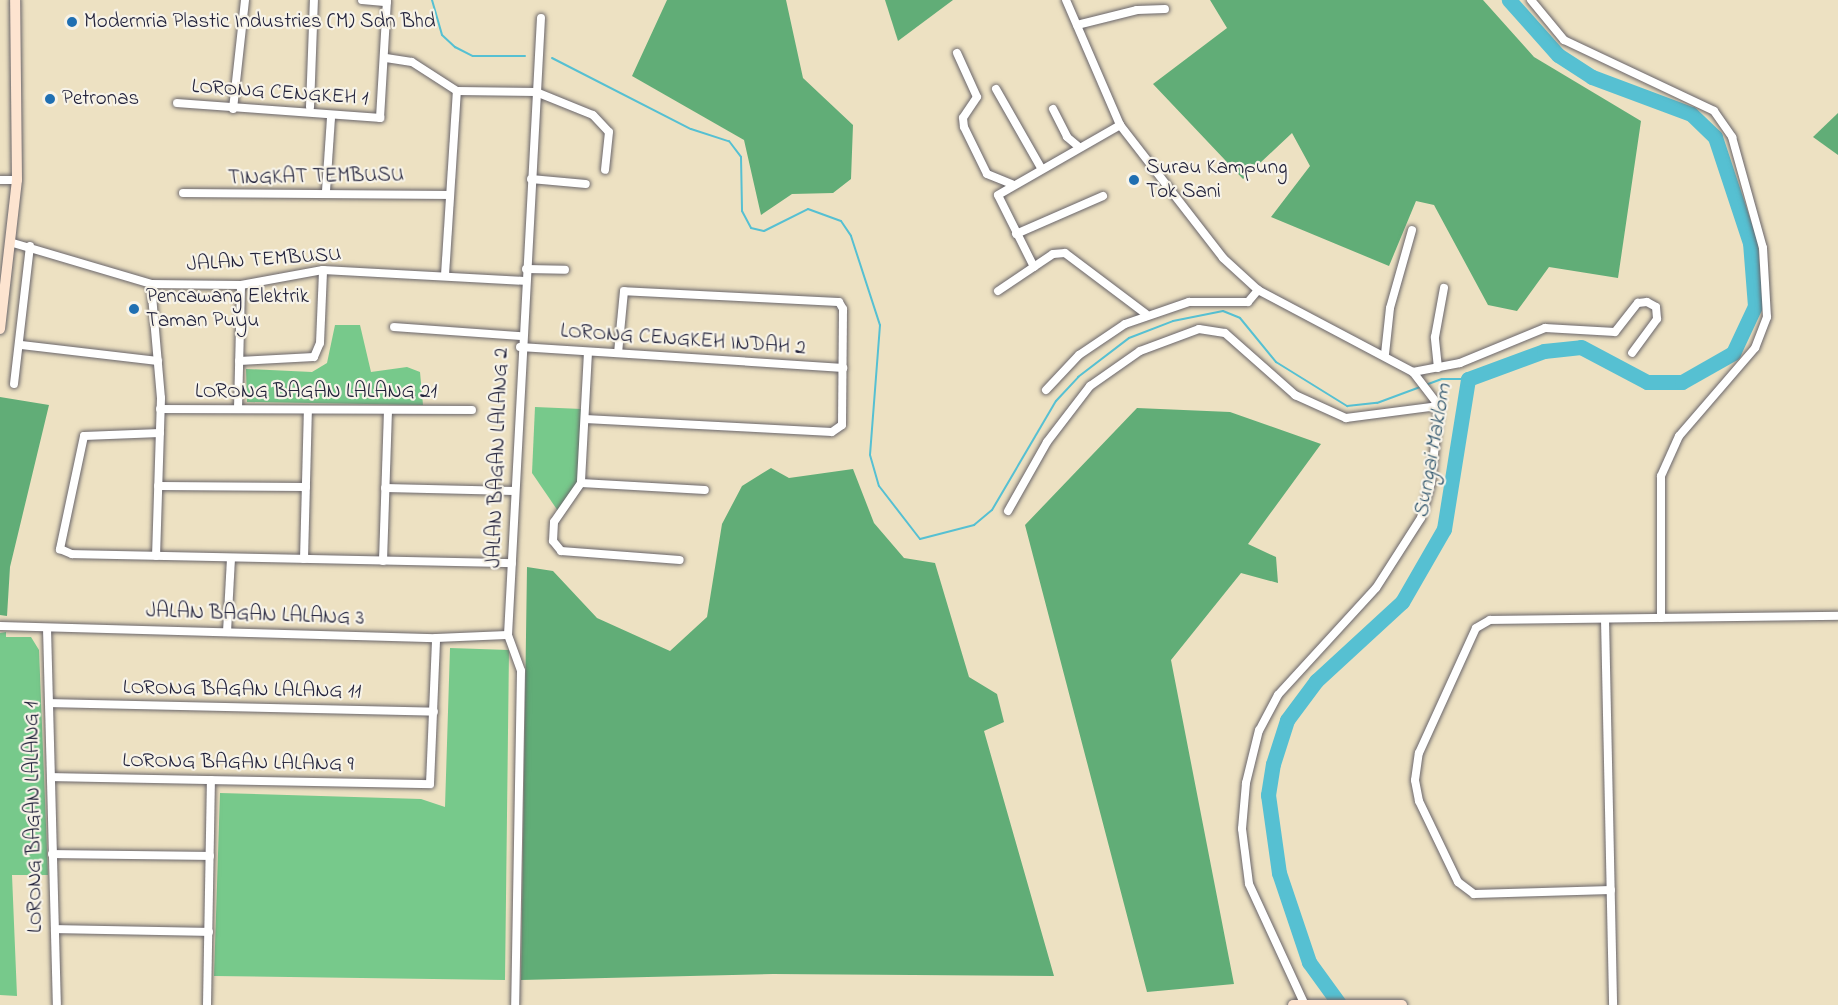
<!DOCTYPE html>
<style>
body{margin:0}
#map{position:relative;width:1838px;height:1005px;overflow:hidden;background:#ede1c2;font-family:"Indie Flower",sans-serif}
div>[style]{position:absolute}
.green>*{inset:0;background:#77c98b}
.forest>*{inset:0;background:#61ad77}
.stream>*{height:2px;margin:-1px;padding:0 1px;transform-origin:1px;border-radius:1px;background:#56c0d2}
.river>*{height:15px;margin:-7.5px;padding:0 7.5px;transform-origin:7.5px;border-radius:7.5px;background:#56c0d2}
.roads{filter:drop-shadow(0 0 2px #69656a) drop-shadow(0 0 2px #69656a)}
.street>*{height:8px;margin:-4px;padding:0 4px;transform-origin:4px;border-radius:4px;background:#fff}
.secondary>*{height:10px;margin:-5px;padding:0 5px;transform-origin:5px;border-radius:5px;background:#fde4d0}
.dots>*{width:16px;height:16px;translate:-50% -50%;box-sizing:border-box;border:3px solid #f7f3e8;border-radius:50%}
span{translate:-50% -50%;white-space:nowrap;text-align:center;line-height:1.15;-webkit-text-stroke:4.5px #f7f3e8;paint-order:stroke}
.poi-label{font-size:21px;color:#22223b}
.left{translate:0 -50%;text-align:left}
.street-label{font-size:21px;color:#22223b}
.water-label{font-size:22px;color:#345970;font-style:italic}
</style>
<div id="map">
<div class="green">
<i style="clip-path:polygon(335px 325px,360px 325px,371px 372px,407px 367px,420px 372px,423px 405px,247px 402px,246px 369px,312px 372px,327px 363px)"></i>
<i style="clip-path:polygon(535px 407px,582px 409px,578px 481px,558px 511px,532px 473px)"></i>
<i style="clip-path:polygon(6px 632px,6px 637px,31px 637px,39px 650px,48px 875px,12px 875px,17px 996px,0 995px,0 633px)"></i>
<i style="clip-path:polygon(450px 648px,509px 650px,505px 980px,214px 976px,220px 793px,421px 799px,445px 807px)"></i>
</div>
<div class="forest">
<i style="clip-path:polygon(667px 0,786px 0,803px 78px,853px 125px,851px 179px,833px 193px,792px 194px,761px 215px,744px 140px,632px 76px)"></i>
<i style="clip-path:polygon(885px 0,953px 0,898px 41px)"></i>
<i style="clip-path:polygon(1210px 0,1483px 0,1534px 57px,1641px 121px,1618px 278px,1549px 267px,1517px 311px,1488px 305px,1434px 205px,1416px 201px,1389px 266px,1271px 217px,1310px 166px,1292px 133px,1243px 179px,1153px 84px,1227px 28px)"></i>
<i style="clip-path:polygon(1838px 113px,1838px 155px,1813px 137px)"></i>
<i style="clip-path:polygon(0 397px,49px 405px,10px 567px,7px 616px,0 615px)"></i>
<i style="clip-path:polygon(1137px 408px,1230px 412px,1321px 444px,1248px 544px,1276px 557px,1278px 583px,1241px 573px,1171px 660px,1234px 984px,1147px 992px,1025px 525px)"></i>
<i style="clip-path:polygon(771px 468px,789px 478px,853px 469px,874px 523px,904px 558px,935px 563px,969px 677px,997px 694px,1004px 722px,984px 731px,1054px 976px,773px 974px,521px 980px,527px 567px,553px 571px,597px 618px,670px 651px,707px 617px,722px 524px,742px 486px)"></i>
</div>
<div class="stream">
<i style="left:432px;top:0;width:36px;rotate:74deg"></i>
<i style="left:442px;top:35px;width:18px;rotate:43deg"></i>
<i style="left:455px;top:47px;width:20px;rotate:27deg"></i>
<i style="left:473px;top:56px;width:52px"></i>
<i style="left:552px;top:58px;width:156px;rotate:27.1deg"></i>
<i style="left:691px;top:129px;width:40px;rotate:18deg"></i>
<i style="left:729px;top:141px;width:20px;rotate:53deg"></i>
<i style="left:741px;top:157px;width:54px;rotate:88.9deg"></i>
<i style="left:742px;top:211px;width:19px;rotate:62deg"></i>
<i style="left:751px;top:228px;width:13px;rotate:13deg"></i>
<i style="left:764px;top:231px;width:49px;rotate:-26.6deg"></i>
<i style="left:808px;top:209px;width:35px;rotate:20deg"></i>
<i style="left:841px;top:221px;width:18px;rotate:56deg"></i>
<i style="left:851px;top:236px;width:94px;rotate:72deg"></i>
<i style="left:880px;top:325px;width:130px;rotate:94.4deg"></i>
<i style="left:870px;top:455px;width:32px;rotate:74deg"></i>
<i style="left:879px;top:486px;width:67px;rotate:52.3deg"></i>
<i style="left:920px;top:539px;width:56px;rotate:-14.5deg"></i>
<i style="left:974px;top:525px;width:23px;rotate:-40deg"></i>
<i style="left:992px;top:510px;width:126px;rotate:-59.6deg"></i>
<i style="left:1056px;top:401px;width:33px;rotate:-47deg"></i>
<i style="left:1078px;top:377px;width:64px;rotate:-37.4deg"></i>
<i style="left:1129px;top:338px;width:47px;rotate:-21.1deg"></i>
<i style="left:1173px;top:321px;width:51px;rotate:-11.3deg"></i>
<i style="left:1223px;top:311px;width:18px;rotate:22deg"></i>
<i style="left:1240px;top:318px;width:57px;rotate:50.7deg"></i>
<i style="left:1276px;top:362px;width:84px;rotate:31.8deg"></i>
<i style="left:1347px;top:406px;width:30px;rotate:-6deg"></i>
<i style="left:1377px;top:403px;width:69px;rotate:-20.3deg"></i>
<i style="left:1442px;top:379px;width:26px"></i>
</div>
<div class="river">
<i style="left:1340px;top:1005px;width:53px;rotate:-125.8deg"></i>
<i style="left:1309px;top:962px;width:94px;rotate:-108.6deg"></i>
<i style="left:1279px;top:873px;width:79px;rotate:-98deg"></i>
<i style="left:1268px;top:795px;width:31px;rotate:-81deg"></i>
<i style="left:1273px;top:764px;width:46px;rotate:-72.3deg"></i>
<i style="left:1287px;top:720px;width:49px;rotate:-53.4deg"></i>
<i style="left:1316px;top:681px;width:117px;rotate:-42.6deg"></i>
<i style="left:1402px;top:602px;width:84px;rotate:-60.1deg"></i>
<i style="left:1444px;top:529px;width:152px;rotate:-80.9deg"></i>
<i style="left:1468px;top:379px;width:81px;rotate:-20.2deg"></i>
<i style="left:1544px;top:351px;width:37px;rotate:-6deg"></i>
<i style="left:1581px;top:347px;width:75px;rotate:27.9deg"></i>
<i style="left:1647px;top:382px;width:35px"></i>
<i style="left:1682px;top:382px;width:59px;rotate:-29.6deg"></i>
<i style="left:1733px;top:353px;width:52px;rotate:-64.9deg"></i>
<i style="left:1755px;top:306px;width:63px;rotate:-94.5deg"></i>
<i style="left:1750px;top:243px;width:112px;rotate:-108.3deg"></i>
<i style="left:1715px;top:137px;width:33px;rotate:-136deg"></i>
<i style="left:1691px;top:114px;width:106px;rotate:-159.5deg"></i>
<i style="left:1592px;top:77px;width:40px;rotate:-147.1deg"></i>
<i style="left:1558px;top:55px;width:74px;rotate:-131.7deg"></i>
</div>
<div class="roads">
<div class="street">
<i style="left:362px;top:0;width:25px;rotate:5deg"></i>
<i style="left:1066px;top:0;width:136px;rotate:66.6deg"></i>
<i style="left:1120px;top:125px;width:168px;rotate:52.2deg"></i>
<i style="left:1223px;top:258px;width:47px;rotate:42.4deg"></i>
<i style="left:1258px;top:290px;width:175px;rotate:27.9deg"></i>
<i style="left:1413px;top:372px;width:43px;rotate:52.6deg"></i>
<i style="left:1439px;top:406px;width:77px;rotate:95.9deg"></i>
<i style="left:1431px;top:483px;width:36px;rotate:106deg"></i>
<i style="left:1421px;top:518px;width:83px;rotate:122.7deg"></i>
<i style="left:1376px;top:588px;width:145px;rotate:132.5deg"></i>
<i style="left:1278px;top:695px;width:40px;rotate:118deg"></i>
<i style="left:1259px;top:730px;width:55px;rotate:103.8deg"></i>
<i style="left:1246px;top:783px;width:46px;rotate:95deg"></i>
<i style="left:1242px;top:829px;width:55px;rotate:82.7deg"></i>
<i style="left:1249px;top:884px;width:133px;rotate:65.2deg"></i>
<i style="left:1531px;top:0;width:52px;rotate:50.5deg"></i>
<i style="left:1564px;top:40px;width:166px;rotate:25.3deg"></i>
<i style="left:1714px;top:111px;width:32px;rotate:55deg"></i>
<i style="left:1732px;top:137px;width:115px;rotate:74.4deg"></i>
<i style="left:1763px;top:248px;width:69px;rotate:86.7deg"></i>
<i style="left:1767px;top:317px;width:33px;rotate:111deg"></i>
<i style="left:1755px;top:348px;width:116px;rotate:130.8deg"></i>
<i style="left:1679px;top:436px;width:44px;rotate:114.2deg"></i>
<i style="left:1661px;top:476px;width:142px;rotate:90deg"></i>
<i style="left:1077px;top:25px;width:62px;rotate:-14deg"></i>
<i style="left:1137px;top:10px;width:28px;rotate:-2deg"></i>
<i style="left:957px;top:53px;width:48px;rotate:65.6deg"></i>
<i style="left:977px;top:97px;width:25px;rotate:124deg"></i>
<i style="left:963px;top:118px;width:9px;rotate:84deg"></i>
<i style="left:964px;top:127px;width:52px;rotate:63.9deg"></i>
<i style="left:987px;top:174px;width:27px;rotate:22deg"></i>
<i style="left:386px;top:58px;width:26px;rotate:9deg"></i>
<i style="left:412px;top:62px;width:54px;rotate:32.8deg"></i>
<i style="left:457px;top:91px;width:79px;rotate:0.7deg"></i>
<i style="left:536px;top:92px;width:61px;rotate:22deg"></i>
<i style="left:593px;top:115px;width:23px;rotate:47deg"></i>
<i style="left:609px;top:132px;width:38px;rotate:96deg"></i>
<i style="left:996px;top:89px;width:91px;rotate:60.3deg"></i>
<i style="left:177px;top:103px;width:204px;rotate:4.2deg"></i>
<i style="left:380px;top:118px;width:118px;rotate:-86.6deg"></i>
<i style="left:310px;top:107px;width:107px;rotate:-87.9deg"></i>
<i style="left:233px;top:109px;width:110px;rotate:-83.7deg"></i>
<i style="left:1053px;top:109px;width:31px;rotate:63deg"></i>
<i style="left:1067px;top:137px;width:16px;rotate:40deg"></i>
<i style="left:531px;top:179px;width:55px;rotate:5.2deg"></i>
<i style="left:0;top:180px;width:17px"></i>
<i style="left:326px;top:191px;width:73px;rotate:-86.1deg"></i>
<i style="left:183px;top:193px;width:266px;rotate:0.4deg"></i>
<i style="left:1016px;top:234px;width:95px;rotate:-23.6deg"></i>
<i style="left:13px;top:243px;width:144px;rotate:16.5deg"></i>
<i style="left:151px;top:284px;width:90px;rotate:0.6deg"></i>
<i style="left:241px;top:285px;width:83px;rotate:-10.4deg"></i>
<i style="left:323px;top:270px;width:201px;rotate:3.1deg"></i>
<i style="left:1034px;top:267px;width:80px;rotate:-116.6deg"></i>
<i style="left:998px;top:195px;width:141px;rotate:-29.8deg"></i>
<i style="left:526px;top:269px;width:39px;rotate:1deg"></i>
<i style="left:445px;top:275px;width:184px;rotate:-86.3deg"></i>
<i style="left:151px;top:284px;width:114px;rotate:85deg"></i>
<i style="left:161px;top:398px;width:158px;rotate:91.8deg"></i>
<i style="left:998px;top:291px;width:66px;rotate:-33.9deg"></i>
<i style="left:1053px;top:254px;width:12px;rotate:-5deg"></i>
<i style="left:1065px;top:253px;width:101px;rotate:37deg"></i>
<i style="left:394px;top:327px;width:127px;rotate:4.1deg"></i>
<i style="left:21px;top:345px;width:138px;rotate:6.7deg"></i>
<i style="left:520px;top:347px;width:324px;rotate:3.7deg"></i>
<i style="left:588px;top:352px;width:131px;rotate:93.1deg"></i>
<i style="left:581px;top:483px;width:47px;rotate:124.7deg"></i>
<i style="left:554px;top:522px;width:19px;rotate:93deg"></i>
<i style="left:553px;top:541px;width:13px;rotate:51deg"></i>
<i style="left:561px;top:551px;width:119px;rotate:4.3deg"></i>
<i style="left:1385px;top:354px;width:46px;rotate:-83.8deg"></i>
<i style="left:1390px;top:308px;width:81px;rotate:-74.2deg"></i>
<i style="left:239px;top:361px;width:75px;rotate:-3.1deg"></i>
<i style="left:314px;top:357px;width:15px;rotate:-67deg"></i>
<i style="left:320px;top:343px;width:73px;rotate:-87.6deg"></i>
<i style="left:1438px;top:368px;width:31px;rotate:-96deg"></i>
<i style="left:1435px;top:337px;width:50px;rotate:-79.6deg"></i>
<i style="left:1413px;top:372px;width:48px;rotate:-10.8deg"></i>
<i style="left:1460px;top:363px;width:92px;rotate:-22.4deg"></i>
<i style="left:1545px;top:328px;width:70px;rotate:3.3deg"></i>
<i style="left:1615px;top:332px;width:37px;rotate:-52deg"></i>
<i style="left:1638px;top:303px;width:9px;rotate:-6deg"></i>
<i style="left:1647px;top:302px;width:10px;rotate:29deg"></i>
<i style="left:1656px;top:307px;width:12px;rotate:85deg"></i>
<i style="left:1657px;top:319px;width:42px;rotate:126.3deg"></i>
<i style="left:14px;top:384px;width:139px;rotate:-83.4deg"></i>
<i style="left:1046px;top:390px;width:48px;rotate:-46.7deg"></i>
<i style="left:1079px;top:355px;width:55px;rotate:-34deg"></i>
<i style="left:1125px;top:324px;width:68px;rotate:-19deg"></i>
<i style="left:1189px;top:302px;width:59px"></i>
<i style="left:1248px;top:302px;width:16px;rotate:-50deg"></i>
<i style="left:160px;top:409px;width:312px;rotate:0.2deg"></i>
<i style="left:238px;top:409px;width:124px;rotate:-88.6deg"></i>
<i style="left:585px;top:419px;width:247px;rotate:3deg"></i>
<i style="left:832px;top:432px;width:12px;rotate:-35deg"></i>
<i style="left:842px;top:425px;width:116px;rotate:-89.5deg"></i>
<i style="left:843px;top:309px;width:8px;rotate:-120deg"></i>
<i style="left:839px;top:302px;width:215px;rotate:-177.1deg"></i>
<i style="left:624px;top:291px;width:62px;rotate:95.5deg"></i>
<i style="left:160px;top:433px;width:76px;rotate:177.7deg"></i>
<i style="left:84px;top:436px;width:116px;rotate:102deg"></i>
<i style="left:60px;top:549px;width:13px;rotate:23deg"></i>
<i style="left:72px;top:554px;width:440px;rotate:1.2deg"></i>
<i style="left:581px;top:483px;width:124px;rotate:3.2deg"></i>
<i style="left:158px;top:486px;width:148px;rotate:0.4deg"></i>
<i style="left:385px;top:488px;width:129px;rotate:1.3deg"></i>
<i style="left:1008px;top:511px;width:79px;rotate:-60.5deg"></i>
<i style="left:1047px;top:442px;width:71px;rotate:-52.5deg"></i>
<i style="left:1090px;top:386px;width:61px;rotate:-35deg"></i>
<i style="left:1140px;top:351px;width:63px;rotate:-20.4deg"></i>
<i style="left:1199px;top:329px;width:26px;rotate:9deg"></i>
<i style="left:1225px;top:333px;width:94px;rotate:41.5deg"></i>
<i style="left:1295px;top:395px;width:56px;rotate:24.3deg"></i>
<i style="left:1346px;top:418px;width:94px;rotate:-7.4deg"></i>
<i style="left:304px;top:559px;width:149px;rotate:-88.5deg"></i>
<i style="left:383px;top:561px;width:151px;rotate:-88.1deg"></i>
<i style="left:1605px;top:619px;width:386px;rotate:88.8deg"></i>
<i style="left:0;top:626px;width:436px;rotate:1.6deg"></i>
<i style="left:436px;top:638px;width:72px;rotate:-2.4deg"></i>
<i style="left:47px;top:628px;width:377px;rotate:88.5deg"></i>
<i style="left:227px;top:632px;width:74px;rotate:-86.9deg"></i>
<i style="left:508px;top:635px;width:618px;rotate:-86.94deg"></i>
<i style="left:508px;top:635px;width:38px;rotate:70deg"></i>
<i style="left:521px;top:671px;width:334px;rotate:91deg"></i>
<i style="left:50px;top:703px;width:384px;rotate:1.3deg"></i>
<i style="left:51px;top:777px;width:379px;rotate:1.1deg"></i>
<i style="left:430px;top:784px;width:146px;rotate:-87.6deg"></i>
<i style="left:52px;top:854px;width:158px;rotate:0.7deg"></i>
<i style="left:1611px;top:890px;width:137px;rotate:178.3deg"></i>
<i style="left:1474px;top:894px;width:20px;rotate:-143deg"></i>
<i style="left:1458px;top:882px;width:90px;rotate:-115.7deg"></i>
<i style="left:1419px;top:801px;width:21px;rotate:-101deg"></i>
<i style="left:1415px;top:780px;width:27px;rotate:-82deg"></i>
<i style="left:1419px;top:753px;width:137px;rotate:-65.5deg"></i>
<i style="left:1476px;top:628px;width:16px;rotate:-30deg"></i>
<i style="left:1490px;top:620px;width:348px;rotate:-0.7deg"></i>
<i style="left:55px;top:929px;width:154px;rotate:1.1deg"></i>
<i style="left:207px;top:1005px;width:225px;rotate:-89deg"></i>
</div>
<div class="secondary">
<i style="left:0;top:329px;width:150px;rotate:-83.5deg"></i>
<i style="left:17px;top:180px;width:180px;rotate:-90.6deg"></i>
<i style="left:1293px;top:1005px;width:109px"></i>
</div>
</div>
<div class="dots">
<i style="left:72px;top:22px;background:#1f6fb2"></i>
<i style="left:50px;top:99px;background:#1f6fb2"></i>
<i style="left:1134px;top:180px;background:#1f6fb2"></i>
<i style="left:134px;top:309px;background:#1f6fb2"></i>
</div>
<div class="poi-label">
<span class="left" style="left:84px;top:22px">Modernria Plastic Industries (M) Sdn Bhd</span>
<span class="left" style="left:62px;top:99px">Petronas</span>
<span class="left" style="left:1146px;top:180px">Surau Kampung<br>Tok Sani</span>
<span class="left" style="left:146px;top:309px">Pencawang Elektrik<br>Taman Puyu</span>
</div>
<div class="street-label">
<span style="left:280px;top:93px;rotate:4deg">LORONG CENGKEH 1</span>
<span style="left:316px;top:177px;rotate:-1deg">TINGKAT TEMBUSU</span>
<span style="left:264px;top:260px;rotate:-4deg">JALAN TEMBUSU</span>
<span style="left:683px;top:340px;rotate:4deg">LORONG CENGKEH INDAH 2</span>
<span style="left:316px;top:392px">LORONG BAGAN LALANG 21</span>
<span style="left:498px;top:458px;rotate:-88deg">JALAN BAGAN LALANG 2</span>
<span style="left:255px;top:615px;rotate:2deg">JALAN BAGAN LALANG 3</span>
<span style="left:242px;top:690px;rotate:1deg">LORONG BAGAN LALANG 11</span>
<span style="left:238px;top:763px;rotate:1deg">LORONG BAGAN LALANG 9</span>
<span style="left:34px;top:817px;rotate:-91deg">LORONG BAGAN LALANG 1</span>
</div>
<div class="water-label">
<span style="left:1434px;top:451px;rotate:-80deg">Sungai Maklom</span>
</div>
</div>
